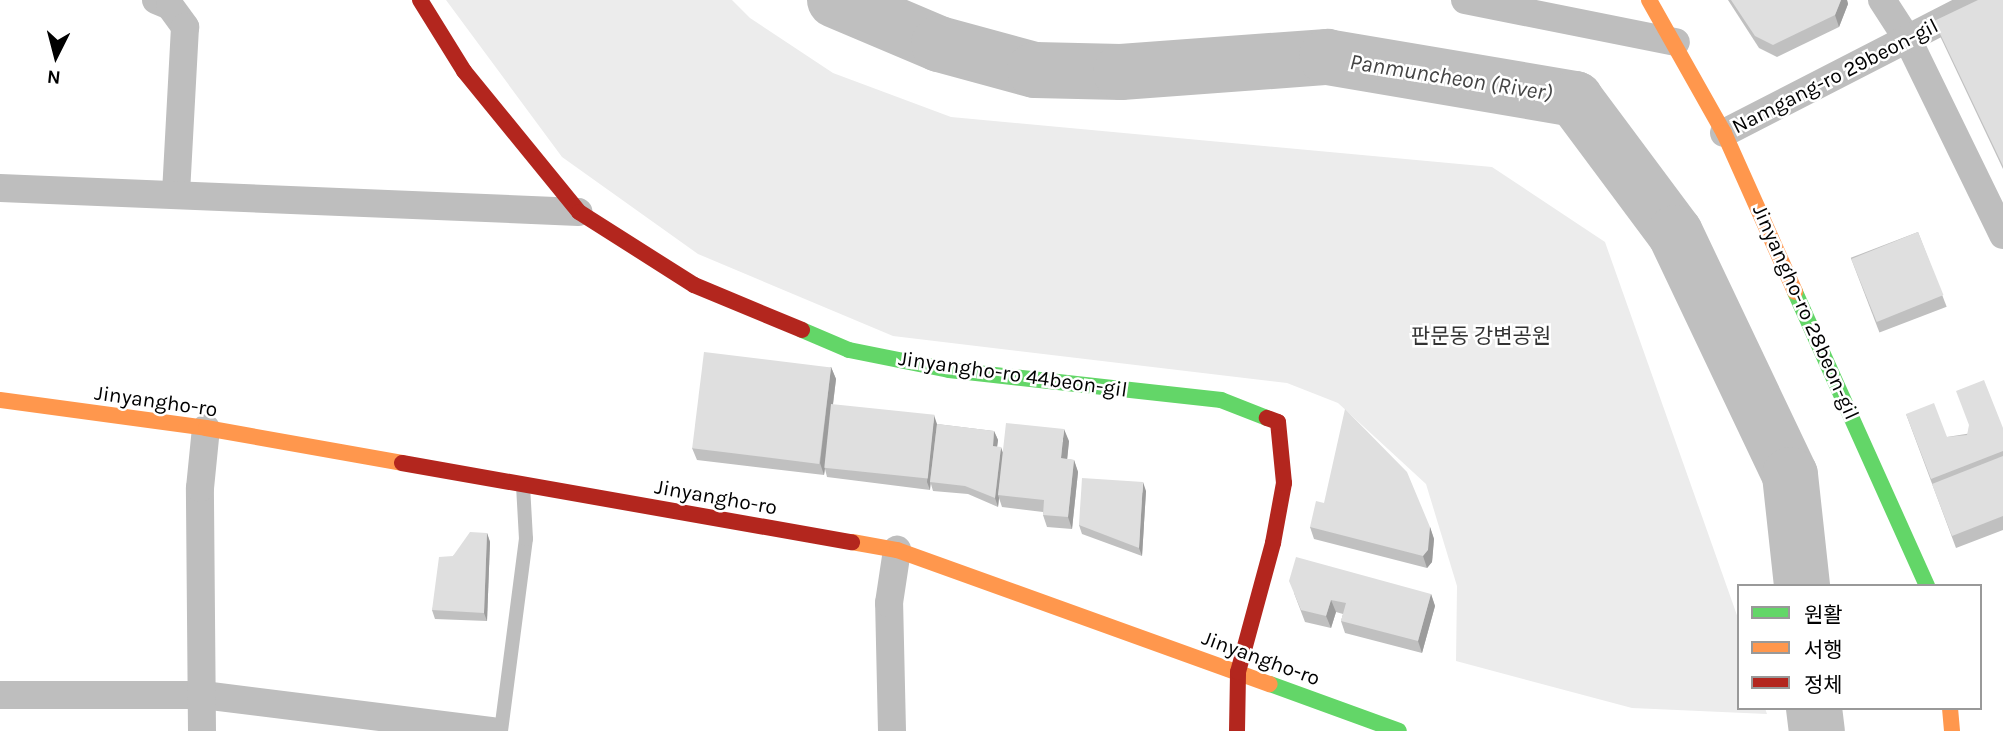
<!DOCTYPE html>
<meta charset="utf-8">
<style>
body{margin:0}
#map{position:relative;width:2003px;height:731px;overflow:hidden;background:#fff;font-family:Karla,"Noto Sans KR",sans-serif}
div>[style]{position:absolute}
.green>*{inset:0;background:#ececec}
.river>*{height:56px;margin:-28px;padding:0 28px;transform-origin:28px;border-radius:28px;background:#bfbfbf}
.lane>*{height:14px;margin:-7px;padding:0 7px;transform-origin:7px;border-radius:7px;background:#bebebe}
.street>*{height:28px;margin:-14px;padding:0 14px;transform-origin:14px;border-radius:14px;background:#bebebe}
.fast>*{height:16px;margin:-8px;padding:0 8px;transform-origin:8px;border-radius:8px;background:#63d668}
.slow>*{height:16px;margin:-8px;padding:0 8px;transform-origin:8px;border-radius:8px;background:#ff974d}
.jam>*{height:16px;margin:-8px;padding:0 8px;transform-origin:8px;border-radius:8px;background:#b3261e}
.wall>*{inset:0;background:#c0c0c0;transform-origin:0 0}
.shaded-wall>*{inset:0;background:#9c9c9c}
.building>*{inset:0;background:#dfdfdf;transform-origin:0 0}
span{translate:-50% -50%;white-space:nowrap;text-align:center;line-height:1.15;-webkit-text-stroke:5px #fff;paint-order:stroke}
.street-label{font-size:21px;color:#000}
.park-label{font-size:21px;color:#333}
.water-label{font-size:23px;color:#444;font-style:italic}
.legend{position:absolute;left:1737px;top:584px;width:245px;height:126px;box-sizing:border-box;background:#fff;border:2px solid #999;margin:0;padding:9px 12px;list-style:none;font-size:21px;color:#000}
.legend li{display:flex;align-items:center;gap:14px;height:35px}
.legend b{width:35px;border:2px solid #999}
.north{position:absolute;left:21px;top:21px;width:70px;height:70px;-webkit-text-stroke:5px #fff;paint-order:stroke;rotate:186deg;font-size:19px;font-weight:700;line-height:28px;text-align:center;color:#000}
.north::after{content:'';display:block;margin:auto;width:24px;height:32px;background:#000;clip-path:polygon(50% 0,100% 100%,50% 72%,0 100%)}
</style>
<div id="map">
<div class="green">
<i style="clip-path:polygon(446px 0,732px 0,750px 18px,833px 73px,951px 117px,1492px 167px,1605px 242px,1739px 621px,1739px 708px,1765px 708px,1767px 714px,1632px 708px,1456px 661px,1457px 586px,1426px 484px,1338px 403px,1287px 383px,893px 336px,698px 254px,562px 157px)"></i>
</div>
<div class="river">
<i style="left:835px;top:0;width:113px;rotate:22.9deg"></i>
<i style="left:939px;top:44px;width:99px;rotate:15.2deg"></i>
<i style="left:1035px;top:70px;width:86px;rotate:1.3deg"></i>
<i style="left:1121px;top:72px;width:207px;rotate:-4.2deg"></i>
<i style="left:1327px;top:57px;width:252px;rotate:9.6deg"></i>
<i style="left:1575px;top:99px;width:167px;rotate:53.3deg"></i>
<i style="left:1675px;top:233px;width:268px;rotate:64.6deg"></i>
<i style="left:1790px;top:475px;width:112px;rotate:83.8deg"></i>
<i style="left:1814px;top:708px;width:23px;rotate:83deg"></i>
</div>
<div class="lane">
<i style="left:501px;top:731px;width:194px;rotate:-82.6deg"></i>
<i style="left:526px;top:539px;width:53px;rotate:-93.2deg"></i>
</div>
<div class="street">
<i style="left:156px;top:0;width:15px;rotate:23deg"></i>
<i style="left:170px;top:6px;width:26px;rotate:54deg"></i>
<i style="left:185px;top:27px;width:168px;rotate:93.1deg"></i>
<i style="left:1465px;top:0;width:215px;rotate:11.3deg"></i>
<i style="left:1882px;top:0;width:48px;rotate:57deg"></i>
<i style="left:1908px;top:40px;width:217px;rotate:64deg"></i>
<i style="left:1724px;top:133px;width:291px;rotate:-27.2deg"></i>
<i style="left:0;top:188px;width:579px;rotate:2.37deg"></i>
<i style="left:0;top:695px;width:203px"></i>
<i style="left:203px;top:695px;width:292px;rotate:7.1deg"></i>
<i style="left:202px;top:731px;width:243px;rotate:-90.5deg"></i>
<i style="left:200px;top:488px;width:60px;rotate:-84.3deg"></i>
<i style="left:892px;top:731px;width:128px;rotate:-91.3deg"></i>
<i style="left:889px;top:603px;width:54px;rotate:-81.4deg"></i>
</div>
<div class="fast">
<i style="left:1795px;top:292px;width:322px;rotate:65.8deg"></i>
<i style="left:802px;top:330px;width:51px;rotate:23.1deg"></i>
<i style="left:849px;top:350px;width:102px;rotate:11.3deg"></i>
<i style="left:949px;top:370px;width:274px;rotate:6.3deg"></i>
<i style="left:1221px;top:400px;width:49px;rotate:21.4deg"></i>
<i style="left:1270px;top:684px;width:137px;rotate:20deg"></i>
</div>
<div class="slow">
<i style="left:1649px;top:0;width:153px;rotate:60.6deg"></i>
<i style="left:1724px;top:133px;width:174px;rotate:65.9deg"></i>
<i style="left:0;top:400px;width:208px;rotate:7.7deg"></i>
<i style="left:206px;top:428px;width:199px;rotate:10.1deg"></i>
<i style="left:852px;top:542px;width:46px;rotate:10.1deg"></i>
<i style="left:897px;top:550px;width:396px;rotate:19.8deg"></i>
<i style="left:1950px;top:708px;width:23px;rotate:85deg"></i>
</div>
<div class="jam">
<i style="left:420px;top:0;width:84px;rotate:58.2deg"></i>
<i style="left:464px;top:71px;width:182px;rotate:50.8deg"></i>
<i style="left:579px;top:212px;width:136px;rotate:32.4deg"></i>
<i style="left:694px;top:285px;width:117px;rotate:22.6deg"></i>
<i style="left:402px;top:463px;width:457px;rotate:10deg"></i>
<i style="left:1237px;top:731px;width:59px;rotate:-89deg"></i>
<i style="left:1238px;top:672px;width:134px;rotate:-74.8deg"></i>
<i style="left:1273px;top:543px;width:61px;rotate:-79.6deg"></i>
<i style="left:1284px;top:483px;width:61px;rotate:-95.6deg"></i>
<i style="left:1278px;top:422px;width:12px;rotate:-160deg"></i>
</div>
<div class="wall">
<i style="clip-path:polygon(1728px 0,1847px 0,1848px 4px,1839px 27px,1777px 57px,1759px 48px)"></i>
<i style="clip-path:polygon(2003px 0,2003px 169px,1940px 36px,1934px 21px)"></i>
<i style="left:1918px;top:232px;width:80px;height:72px;rotate:69deg"></i>
<i style="clip-path:polygon(831px 367px,836px 379px,833px 405px,937px 424px,994px 431px,998px 440px,997px 447px,1002px 452px,1069px 441px,1067px 459px,1074px 460px,1078px 472px,1072px 529px,1047px 527px,1043px 515px,1043px 512px,1002px 507px,999px 498px,998px 507px,968px 494px,933px 491px,931px 484px,930px 490px,827px 477px,825px 469px,824px 475px,697px 460px,692px 448px)"></i>
<i style="clip-path:polygon(1906px 414px,1947px 437px,2003px 428px,2003px 530px,1956px 548px)"></i>
<i style="clip-path:polygon(1146px 491px,1142px 556px,1082px 534px,1079px 525px)"></i>
<i style="clip-path:polygon(1310px 527px,1430px 527px,1434px 539px,1432px 562px,1427px 568px,1314px 539px)"></i>
<i style="clip-path:polygon(487px 533px,490px 542px,487px 621px,435px 619px,432px 610px,453px 556px)"></i>
<i style="clip-path:polygon(1294px 593px,1431px 594px,1435px 606px,1422px 653px,1345px 633px,1341px 621px,1343px 614px,1336px 612px,1331px 628px,1305px 622px)"></i>
</div>
<div class="shaded-wall">
<i style="clip-path:polygon(1841px 0,1847px 0,1848px 4px,1839px 27px,1835px 15px)"></i>
<i style="clip-path:polygon(831px 367px,836px 379px,824px 475px,820px 463px)"></i>
<i style="clip-path:polygon(934px 415px,937px 424px,930px 482px,930px 490px,927px 482px)"></i>
<i style="clip-path:polygon(1064px 429px,1069px 441px,1066px 471px,1061px 458px)"></i>
<i style="clip-path:polygon(994px 431px,998px 440px,996px 455px,993px 446px)"></i>
<i style="clip-path:polygon(1001px 447px,1004px 456px,998px 495px,999px 498px,998px 507px,995px 498px)"></i>
<i style="clip-path:polygon(1074px 460px,1078px 472px,1072px 529px,1068px 517px)"></i>
<i style="clip-path:polygon(1143px 482px,1146px 491px,1142px 556px,1139px 548px)"></i>
<i style="clip-path:polygon(1430px 527px,1434px 539px,1432px 562px,1427px 568px,1423px 556px)"></i>
<i style="clip-path:polygon(487px 533px,490px 542px,487px 621px,484px 613px)"></i>
<i style="clip-path:polygon(1431px 594px,1435px 606px,1422px 653px,1418px 641px)"></i>
<i style="clip-path:polygon(1331px 600px,1336px 612px,1331px 628px,1326px 616px)"></i>
</div>
<div class="building">
<i style="clip-path:polygon(1731px 0,1841px 0,1835px 15px,1773px 45px,1755px 36px)"></i>
<i style="clip-path:polygon(1978px 0,2003px 0,2003px 166px,1934px 21px)"></i>
<i style="left:1918px;top:232px;width:68px;height:72px;rotate:68deg"></i>
<i style="left:704px;top:352px;width:128px;height:97px;rotate:7deg"></i>
<i style="clip-path:polygon(1984px 380px,2003px 428px,2003px 451px,1931px 479px,1906px 414px,1934px 403px,1947px 437px,1967px 435px,1969px 425px,1956px 391px)"></i>
<i style="left:831px;top:404px;width:104px;height:64px;rotate:6deg"></i>
<i style="clip-path:polygon(1345px 409px,1407px 472px,1430px 527px,1428px 550px,1423px 556px,1310px 527px,1316px 501px,1324px 503px)"></i>
<i style="clip-path:polygon(1006px 423px,1064px 429px,1061px 458px,1074px 460px,1068px 517px,1043px 515px,1044px 500px,998px 495px)"></i>
<i style="clip-path:polygon(937px 424px,994px 431px,993px 446px,1001px 447px,995px 498px,965px 486px,930px 482px)"></i>
<i style="clip-path:polygon(2003px 456px,2003px 516px,1952px 536px,1932px 484px)"></i>
<i style="clip-path:polygon(1082px 478px,1143px 482px,1139px 548px,1079px 525px)"></i>
<i style="clip-path:polygon(470px 532px,487px 533px,484px 613px,432px 610px,439px 557px,453px 556px)"></i>
<i style="clip-path:polygon(1296px 557px,1431px 594px,1418px 641px,1341px 621px,1346px 603px,1331px 600px,1326px 616px,1301px 610px,1289px 581px)"></i>
</div>
<div class="street-label">
<span style="left:1835px;top:76px;rotate:-27deg">Namgang-ro 29beon-gil</span>
<span style="left:1806px;top:312px;rotate:66deg">Jinyangho-ro 28beon-gil</span>
<span style="left:1013px;top:374px;rotate:8deg">Jinyangho-ro 44beon-gil</span>
<span style="left:156px;top:401px;rotate:8deg">Jinyangho-ro</span>
<span style="left:716px;top:497px;rotate:10deg">Jinyangho-ro</span>
<span style="left:1261px;top:658px;rotate:20deg">Jinyangho-ro</span>
</div>
<div class="park-label">
<span style="left:1481px;top:336px">판문동 강변공원</span>
</div>
<div class="water-label">
<span style="left:1451px;top:78px;rotate:9deg">Panmuncheon (River)</span>
</div>
<ul class="legend">
<li><b style="height:9px;background:#63d668"></b>원활</li>
<li><b style="height:9px;background:#ff974d"></b>서행</li>
<li><b style="height:9px;background:#b3261e"></b>정체</li>
</ul>
<div class="north">N</div>
</div>
